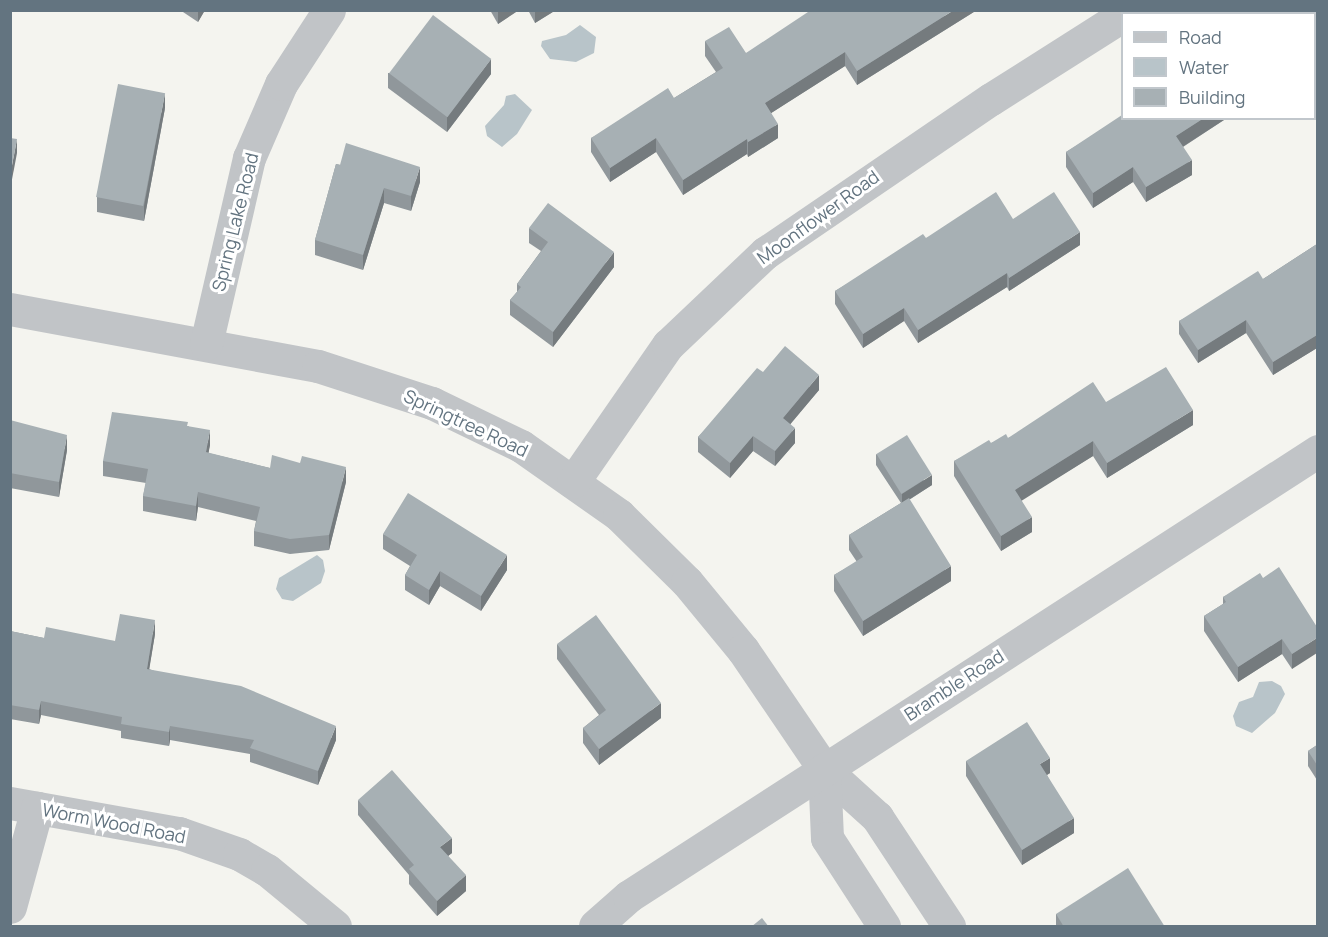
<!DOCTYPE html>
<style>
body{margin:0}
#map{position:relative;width:1328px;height:937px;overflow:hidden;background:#f4f4ef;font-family:Manrope,sans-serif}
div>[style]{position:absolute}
.water>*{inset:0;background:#b8c4c9}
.minor>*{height:33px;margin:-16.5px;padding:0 16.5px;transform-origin:16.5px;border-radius:16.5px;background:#c1c4c7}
.wall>*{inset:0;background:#90979b}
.shaded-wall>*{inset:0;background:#757b7e}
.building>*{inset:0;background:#a7b0b4;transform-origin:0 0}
span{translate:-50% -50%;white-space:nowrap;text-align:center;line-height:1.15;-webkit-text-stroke:6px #fff;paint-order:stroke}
.street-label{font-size:18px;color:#637480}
.frame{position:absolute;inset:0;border:12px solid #637480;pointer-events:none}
.legend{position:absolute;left:1121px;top:12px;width:195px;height:108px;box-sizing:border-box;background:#fff;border:2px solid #c1c7cc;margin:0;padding:8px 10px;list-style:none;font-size:18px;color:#637480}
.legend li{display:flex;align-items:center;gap:12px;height:30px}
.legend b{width:30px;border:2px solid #c1c7cc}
</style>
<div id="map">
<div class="water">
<i style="clip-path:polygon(580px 25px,596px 37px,594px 53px,576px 62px,550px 59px,541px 46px,542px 41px,566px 35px)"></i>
<i style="clip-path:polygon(515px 94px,532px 110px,517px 134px,502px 147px,487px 136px,485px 126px,504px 105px,506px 96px)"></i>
<i style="clip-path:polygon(317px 555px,323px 560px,325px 571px,321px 583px,293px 601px,282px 599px,276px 589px,279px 578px)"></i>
<i style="clip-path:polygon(1272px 681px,1281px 686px,1285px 694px,1275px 713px,1252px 733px,1236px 726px,1233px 716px,1239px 702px,1253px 697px,1259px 682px)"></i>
</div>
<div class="minor">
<i style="left:10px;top:309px;width:313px;rotate:10.5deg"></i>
<i style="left:318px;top:366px;width:120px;rotate:18deg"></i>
<i style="left:432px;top:403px;width:99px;rotate:25.8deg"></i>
<i style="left:521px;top:446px;width:120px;rotate:35.1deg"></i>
<i style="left:619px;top:515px;width:95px;rotate:44.6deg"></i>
<i style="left:687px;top:582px;width:88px;rotate:50.5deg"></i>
<i style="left:743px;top:650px;width:144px;rotate:55.8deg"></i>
<i style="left:824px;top:769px;width:72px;rotate:42.2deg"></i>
<i style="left:877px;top:817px;width:131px;rotate:56.6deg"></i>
<i style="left:206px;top:344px;width:191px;rotate:-77deg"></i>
<i style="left:249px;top:158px;width:81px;rotate:-66.6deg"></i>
<i style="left:281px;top:84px;width:88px;rotate:-57deg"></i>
<i style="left:573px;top:482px;width:167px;rotate:-55.3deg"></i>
<i style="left:668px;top:345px;width:134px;rotate:-43.5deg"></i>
<i style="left:765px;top:253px;width:273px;rotate:-34.3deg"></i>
<i style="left:991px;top:99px;width:155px;rotate:-32.4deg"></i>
<i style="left:824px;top:769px;width:69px;rotate:87.5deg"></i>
<i style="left:827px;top:838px;width:105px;rotate:57.1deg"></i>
<i style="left:10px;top:803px;width:172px;rotate:10.1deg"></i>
<i style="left:179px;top:833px;width:64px;rotate:19.3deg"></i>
<i style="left:239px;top:854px;width:32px;rotate:30deg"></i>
<i style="left:267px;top:870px;width:88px;rotate:39.5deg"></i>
<i style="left:10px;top:907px;width:103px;rotate:-74.7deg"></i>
<i style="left:595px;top:926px;width:45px;rotate:-41.4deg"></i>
<i style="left:629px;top:896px;width:820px;rotate:-32.86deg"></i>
</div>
<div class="wall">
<i style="clip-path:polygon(180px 10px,205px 10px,198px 22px)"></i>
<i style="clip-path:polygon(490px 10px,519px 10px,498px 24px)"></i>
<i style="clip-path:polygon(528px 10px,556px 10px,535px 23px)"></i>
<i style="clip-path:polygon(977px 10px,857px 85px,845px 66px,771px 113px,778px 138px,748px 157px,747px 154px,683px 195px,656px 152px,610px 182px,591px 152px,591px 138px,674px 98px,716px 72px,705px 56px,705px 41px,746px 53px)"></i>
<i style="clip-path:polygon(388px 73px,491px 74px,447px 132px,388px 88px)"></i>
<i style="clip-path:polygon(165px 108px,144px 221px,97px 212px,97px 197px)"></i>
<i style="clip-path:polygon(1122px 118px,1227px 118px,1183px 147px,1192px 175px,1146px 202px,1133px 182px,1093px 208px,1066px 167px,1066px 152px)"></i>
<i style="clip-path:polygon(336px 164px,420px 182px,411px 211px,384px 203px,363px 270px,315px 255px,315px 240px)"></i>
<i style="clip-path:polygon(1013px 219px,1080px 245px,1009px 291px,1007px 287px,918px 343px,904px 321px,863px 348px,835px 304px,835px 291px,926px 238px)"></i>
<i style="clip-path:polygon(529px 228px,614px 267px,553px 347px,510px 315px,510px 300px,517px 292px,517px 284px,541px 251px,529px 243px)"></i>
<i style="clip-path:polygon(1317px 244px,1317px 348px,1273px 375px,1246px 333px,1198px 363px,1179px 334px,1179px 321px,1263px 279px)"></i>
<i style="clip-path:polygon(763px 372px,819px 390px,790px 424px,795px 443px,775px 466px,753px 451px,730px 478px,698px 452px,698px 437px)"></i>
<i style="clip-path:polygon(1106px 402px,1193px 425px,1107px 478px,1093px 456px,1021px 500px,1032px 532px,1001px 551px,954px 476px,954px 461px,991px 443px,1008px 438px)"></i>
<i style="clip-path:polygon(10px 420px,67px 450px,59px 497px,10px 488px)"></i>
<i style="clip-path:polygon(188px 426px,210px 445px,208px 453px,270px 468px,346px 482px,329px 550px,290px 554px,254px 546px,254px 531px,256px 521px,198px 507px,196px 521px,143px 511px,143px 496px,146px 483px,103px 476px,103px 461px)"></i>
<i style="clip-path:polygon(876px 454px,932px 485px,909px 500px,951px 581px,863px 636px,834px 591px,834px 575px,857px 562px,849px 550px,849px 535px,901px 503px,876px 465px)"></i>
<i style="clip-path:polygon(383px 534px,507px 570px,481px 611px,440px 586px,429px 605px,405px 590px,405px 575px,410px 566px,383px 549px)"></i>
<i style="clip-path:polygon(1263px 578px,1317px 627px,1292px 669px,1282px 654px,1238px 682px,1204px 631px,1204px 616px,1223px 604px,1223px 597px)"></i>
<i style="clip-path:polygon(10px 631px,44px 638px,115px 641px,155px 634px,149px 669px,336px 740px,318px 785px,250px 762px,250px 754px,170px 740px,169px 746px,121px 738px,121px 731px,41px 715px,39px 724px,10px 719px)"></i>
<i style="clip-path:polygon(557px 644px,661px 718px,599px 765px,583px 743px,583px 728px,599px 715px,557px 659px)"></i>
<i style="clip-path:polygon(1317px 745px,1317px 780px,1308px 766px,1308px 751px)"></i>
<i style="clip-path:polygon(966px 761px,1050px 773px,1047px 775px,1074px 833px,1022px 865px,966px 776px)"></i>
<i style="clip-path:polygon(358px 800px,452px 853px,448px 856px,466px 891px,437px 916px,409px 884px,409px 875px,358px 815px)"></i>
<i style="clip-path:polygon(1056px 914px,1165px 927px,1056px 927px)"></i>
</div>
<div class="shaded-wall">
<i style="clip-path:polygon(198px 10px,205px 10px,198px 22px)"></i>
<i style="clip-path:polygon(498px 10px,519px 10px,498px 24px)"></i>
<i style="clip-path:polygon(535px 10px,556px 10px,535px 23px)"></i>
<i style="clip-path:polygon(954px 10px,977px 10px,857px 85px,857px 71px)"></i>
<i style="clip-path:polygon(1317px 43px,1317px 58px,1314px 60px,1314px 45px)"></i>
<i style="clip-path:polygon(845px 52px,845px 66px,765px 117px,765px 103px)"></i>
<i style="clip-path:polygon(491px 59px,491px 74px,447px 132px,447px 117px)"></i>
<i style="clip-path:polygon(165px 93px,165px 108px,144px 221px,144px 206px)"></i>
<i style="clip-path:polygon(1204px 118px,1227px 118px,1176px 151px,1176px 136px)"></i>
<i style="clip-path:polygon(778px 124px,778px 138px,748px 157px,748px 142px)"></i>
<i style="clip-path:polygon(656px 138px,656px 152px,610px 182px,610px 168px)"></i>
<i style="clip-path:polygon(17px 139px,17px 153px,10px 190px,10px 176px)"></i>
<i style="clip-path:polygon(747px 139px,747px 154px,683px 195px,683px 180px)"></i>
<i style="clip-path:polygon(1192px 160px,1192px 175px,1146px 202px,1146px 187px)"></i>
<i style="clip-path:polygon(420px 167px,420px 182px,411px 211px,411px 196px)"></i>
<i style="clip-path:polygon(1133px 167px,1133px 182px,1093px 208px,1093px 193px)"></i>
<i style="clip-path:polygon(384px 188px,384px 203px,363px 270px,363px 255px)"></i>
<i style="clip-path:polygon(1080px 232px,1080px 245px,1009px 291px,1009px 278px)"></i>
<i style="clip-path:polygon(614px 252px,614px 267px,553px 347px,553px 332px)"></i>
<i style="clip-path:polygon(1007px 273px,1007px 287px,918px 343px,918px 330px)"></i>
<i style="clip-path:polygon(904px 308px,904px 321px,863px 348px,863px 334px)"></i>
<i style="clip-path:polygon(1246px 320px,1246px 333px,1198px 363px,1198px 350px)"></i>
<i style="clip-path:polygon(1317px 335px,1317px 348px,1273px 375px,1273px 362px)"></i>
<i style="clip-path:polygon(819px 375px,819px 390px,783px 433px,783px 418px)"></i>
<i style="clip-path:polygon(1193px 410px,1193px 425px,1107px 478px,1107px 463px)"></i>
<i style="clip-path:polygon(795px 428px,795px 443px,775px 466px,775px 451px)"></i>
<i style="clip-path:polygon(210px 430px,210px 445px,206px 467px,206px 452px)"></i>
<i style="clip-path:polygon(67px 435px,67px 450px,59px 497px,59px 482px)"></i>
<i style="clip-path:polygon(753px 436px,753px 451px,730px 478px,730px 463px)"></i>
<i style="clip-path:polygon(1093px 441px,1093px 456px,1015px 505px,1015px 490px)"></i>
<i style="clip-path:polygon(346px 467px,346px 482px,329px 550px,329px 535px)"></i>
<i style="clip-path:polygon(932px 475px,932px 485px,902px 504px,902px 494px)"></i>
<i style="clip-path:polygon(198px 492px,198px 507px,196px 521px,196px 506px)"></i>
<i style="clip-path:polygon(1032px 517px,1032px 532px,1001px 551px,1001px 536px)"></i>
<i style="clip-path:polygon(507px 555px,507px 570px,481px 611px,481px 596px)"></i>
<i style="clip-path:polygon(951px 566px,951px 581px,863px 636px,863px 621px)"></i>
<i style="clip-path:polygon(440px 571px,440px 586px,429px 605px,429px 590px)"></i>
<i style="clip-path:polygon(155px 620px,155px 634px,147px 683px,147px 669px)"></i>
<i style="clip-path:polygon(1317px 638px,1317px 653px,1292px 669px,1292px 654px)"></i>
<i style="clip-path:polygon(1282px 639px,1282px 654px,1238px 682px,1238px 667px)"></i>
<i style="clip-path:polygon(41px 701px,41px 715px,39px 724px,39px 710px)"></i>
<i style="clip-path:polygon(661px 703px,661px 718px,599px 765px,599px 749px)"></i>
<i style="clip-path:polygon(170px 726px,170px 740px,169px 746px,169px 732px)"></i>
<i style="clip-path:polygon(336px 726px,336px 740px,318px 785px,318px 771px)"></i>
<i style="clip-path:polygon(1050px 758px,1050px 773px,1040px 779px,1040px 764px)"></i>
<i style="clip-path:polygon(1074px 818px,1074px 833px,1022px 865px,1022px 850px)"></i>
<i style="clip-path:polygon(452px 838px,452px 853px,440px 862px,440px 847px)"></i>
<i style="clip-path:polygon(466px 875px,466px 891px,437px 916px,437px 901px)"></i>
</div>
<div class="building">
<i style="clip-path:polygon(811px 10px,954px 10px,857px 71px,845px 52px,765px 103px,778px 124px,748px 142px,747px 139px,683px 180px,656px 138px,610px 168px,591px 138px,668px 88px,674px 98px,723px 68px,705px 41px,729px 27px,746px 53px)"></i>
<i style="clip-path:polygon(1281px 10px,1317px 10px,1317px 43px,1314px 45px,1314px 14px,1277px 14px)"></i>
<i style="left:433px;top:15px;width:73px;height:73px;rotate:37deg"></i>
<i style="left:118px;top:84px;width:48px;height:115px;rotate:11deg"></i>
<i style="clip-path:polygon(1122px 115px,1122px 118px,1204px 118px,1176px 136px,1192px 160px,1146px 187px,1133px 167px,1093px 193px,1066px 152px)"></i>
<i style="clip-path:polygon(10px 138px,17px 139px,10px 176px)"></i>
<i style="clip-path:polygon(346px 143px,420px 167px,411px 196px,384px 188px,363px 255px,315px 240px,336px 164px,340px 165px)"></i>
<i style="clip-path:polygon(996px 192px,1013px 219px,1054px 192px,1080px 232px,1009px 278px,1007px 273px,918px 330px,904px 308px,863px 334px,835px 291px,923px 234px,926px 238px)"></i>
<i style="clip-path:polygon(548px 203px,614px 252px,553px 332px,510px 300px,521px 287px,517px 284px,548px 242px,529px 228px)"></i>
<i style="clip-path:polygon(1317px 244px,1317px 335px,1273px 362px,1246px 320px,1198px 350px,1179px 321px,1258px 271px,1263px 279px)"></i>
<i style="clip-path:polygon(785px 346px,819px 375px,783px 418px,795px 428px,775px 451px,753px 436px,730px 463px,698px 437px,757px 368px,763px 372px)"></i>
<i style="clip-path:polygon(1166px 367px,1193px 410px,1107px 463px,1093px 441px,1015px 490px,1032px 517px,1001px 536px,954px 461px,989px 440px,991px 443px,1006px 434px,1008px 438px,1093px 382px,1106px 402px)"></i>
<i style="clip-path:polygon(112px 412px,188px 422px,187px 426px,210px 430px,206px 452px,270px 468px,272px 455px,300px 463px,302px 456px,346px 467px,329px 535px,290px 539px,254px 531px,260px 507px,198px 492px,196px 506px,143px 496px,148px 469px,103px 461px)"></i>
<i style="clip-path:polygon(10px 420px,67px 435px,59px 482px,10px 473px)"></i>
<i style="left:907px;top:435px;width:47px;height:36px;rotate:58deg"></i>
<i style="clip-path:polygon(408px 493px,507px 555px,481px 596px,440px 571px,429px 590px,405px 575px,417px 555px,383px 534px)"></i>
<i style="clip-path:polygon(909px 498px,951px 566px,863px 621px,834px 575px,863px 557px,849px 535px)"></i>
<i style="clip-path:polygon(1279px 567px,1317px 627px,1317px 638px,1292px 654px,1282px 639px,1238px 667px,1204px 616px,1226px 602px,1223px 597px,1260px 573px,1263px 578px)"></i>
<i style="clip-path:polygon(120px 614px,155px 620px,147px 669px,241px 686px,336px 726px,318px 771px,250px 748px,254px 740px,170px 726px,169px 732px,121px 724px,122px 717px,41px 701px,39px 710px,10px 705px,10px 631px,44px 638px,46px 627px,115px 641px)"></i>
<i style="clip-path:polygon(596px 615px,661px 703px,599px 749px,583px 728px,606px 710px,557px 644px)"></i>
<i style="clip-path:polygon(1027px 722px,1050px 758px,1040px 764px,1074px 818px,1022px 850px,966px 761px)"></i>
<i style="clip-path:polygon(1317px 745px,1317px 765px,1308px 751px)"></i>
<i style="clip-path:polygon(392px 770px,452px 838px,440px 847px,466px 875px,437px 901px,409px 869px,414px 865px,358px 800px)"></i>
<i style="clip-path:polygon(1128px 868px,1165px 927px,1064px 927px,1056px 914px)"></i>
<i style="clip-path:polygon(762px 918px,769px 927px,751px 927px)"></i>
</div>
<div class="street-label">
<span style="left:818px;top:217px;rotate:-36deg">Moonflower Road</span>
<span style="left:235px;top:222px;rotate:-76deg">Spring Lake Road</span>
<span style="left:466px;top:423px;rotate:25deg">Springtree Road</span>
<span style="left:954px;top:685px;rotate:-33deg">Bramble Road</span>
<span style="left:114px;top:823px;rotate:11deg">Worm Wood Road</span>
</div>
<div class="frame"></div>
<ul class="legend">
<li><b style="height:8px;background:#c1c4c7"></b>Road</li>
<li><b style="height:16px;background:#b8c4c9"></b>Water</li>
<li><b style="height:16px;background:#a7b0b4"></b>Building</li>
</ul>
</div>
